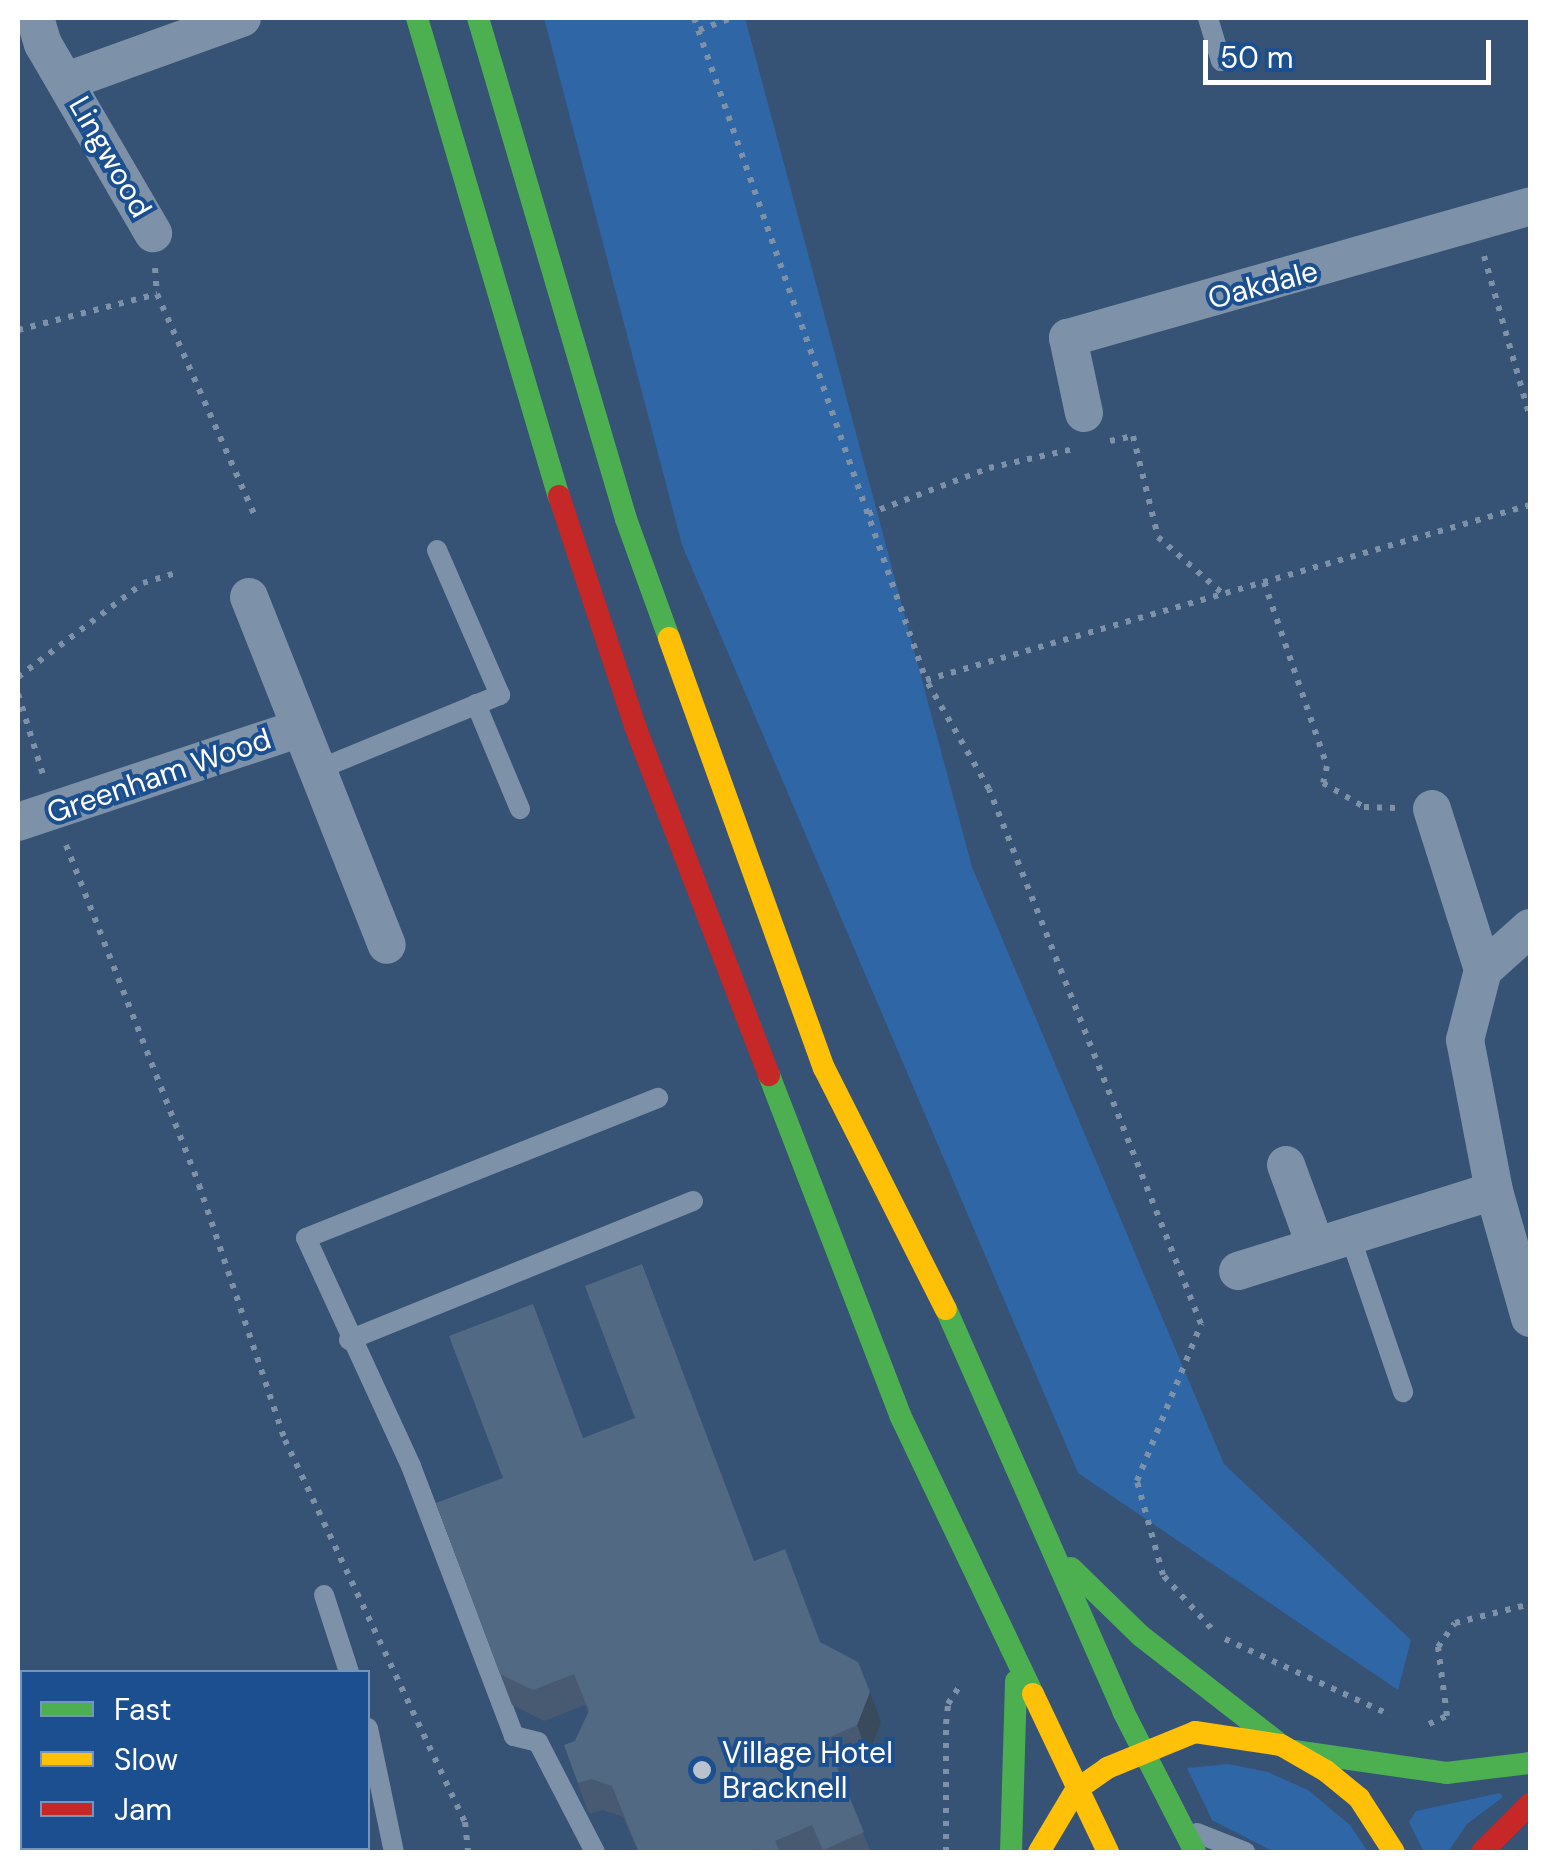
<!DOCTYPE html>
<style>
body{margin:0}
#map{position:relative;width:1548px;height:1870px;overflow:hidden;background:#365274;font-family:"DM Sans",sans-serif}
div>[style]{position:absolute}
.green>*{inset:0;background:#2f66a5}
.path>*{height:6px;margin-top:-3px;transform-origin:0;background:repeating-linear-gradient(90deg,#7d92a8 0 5px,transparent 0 13px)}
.lane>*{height:20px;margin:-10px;padding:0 10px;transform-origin:10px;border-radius:10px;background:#7d92a8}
.street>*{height:38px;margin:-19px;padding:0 19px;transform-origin:19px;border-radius:19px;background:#7d92a8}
.fast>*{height:22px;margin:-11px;padding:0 11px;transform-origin:11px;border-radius:11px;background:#4caf50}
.slow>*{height:22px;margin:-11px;padding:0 11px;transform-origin:11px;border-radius:11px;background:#ffc107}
.jam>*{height:22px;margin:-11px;padding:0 11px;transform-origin:11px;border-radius:11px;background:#c62828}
.wall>*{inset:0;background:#475a72}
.shaded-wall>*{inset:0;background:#394a5c}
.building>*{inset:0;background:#526984}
.dots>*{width:28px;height:28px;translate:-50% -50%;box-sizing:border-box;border:5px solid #1b4f8f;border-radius:50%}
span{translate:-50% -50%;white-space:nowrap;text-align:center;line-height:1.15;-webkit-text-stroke:8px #1b4f8f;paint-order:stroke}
.street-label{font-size:30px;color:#fff}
.poi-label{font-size:30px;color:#fff}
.left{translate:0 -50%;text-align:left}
.frame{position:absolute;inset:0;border:20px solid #fff;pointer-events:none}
.legend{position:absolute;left:20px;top:1670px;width:350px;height:180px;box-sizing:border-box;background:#1b4f8f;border:2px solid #7695bc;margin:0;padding:12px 18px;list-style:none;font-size:30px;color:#fff}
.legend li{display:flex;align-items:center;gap:20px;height:50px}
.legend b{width:50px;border:2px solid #7695bc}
.scale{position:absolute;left:1203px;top:40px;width:288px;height:45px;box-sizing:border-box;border:5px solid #fff;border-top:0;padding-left:12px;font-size:30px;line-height:35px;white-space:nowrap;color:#fff;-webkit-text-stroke:8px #1b4f8f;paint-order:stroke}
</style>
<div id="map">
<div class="green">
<i style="clip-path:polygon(544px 18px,745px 18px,972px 867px,1224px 1464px,1411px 1640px,1398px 1690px,1078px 1473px,682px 545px)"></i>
<i style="clip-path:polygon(1228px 1764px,1268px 1772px,1308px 1790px,1350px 1825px,1368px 1852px,1274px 1852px,1212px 1820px,1187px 1768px)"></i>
<i style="clip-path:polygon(1500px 1793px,1503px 1797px,1467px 1824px,1448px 1852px,1424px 1852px,1409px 1822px,1416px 1811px)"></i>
</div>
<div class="path">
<i style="left:694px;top:18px;width:701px;rotate:70.69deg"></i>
<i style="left:699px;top:30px;width:35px;rotate:-20deg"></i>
<i style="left:1484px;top:256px;width:168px;rotate:74.1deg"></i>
<i style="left:155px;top:268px;width:26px;rotate:86deg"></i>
<i style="left:157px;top:294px;width:243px;rotate:66.2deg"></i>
<i style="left:18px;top:330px;width:144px;rotate:-14.5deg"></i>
<i style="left:1110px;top:441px;width:24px;rotate:-12deg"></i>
<i style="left:1133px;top:436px;width:104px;rotate:76.1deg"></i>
<i style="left:1158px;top:537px;width:85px;rotate:41.2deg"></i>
<i style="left:868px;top:514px;width:129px;rotate:-20.8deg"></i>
<i style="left:989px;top:468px;width:86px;rotate:-12.7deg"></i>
<i style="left:1264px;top:582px;width:194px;rotate:71.1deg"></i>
<i style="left:1327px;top:766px;width:17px;rotate:103deg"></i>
<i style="left:1323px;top:783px;width:48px;rotate:30.3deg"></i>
<i style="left:1364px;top:807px;width:32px;rotate:2deg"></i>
<i style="left:18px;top:677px;width:156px;rotate:-36.9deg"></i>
<i style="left:143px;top:583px;width:34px;rotate:-17deg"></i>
<i style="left:18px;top:694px;width:88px;rotate:72.8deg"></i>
<i style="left:66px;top:845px;width:365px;rotate:68.6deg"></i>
<i style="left:199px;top:1185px;width:269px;rotate:71.4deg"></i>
<i style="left:285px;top:1440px;width:422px;rotate:64.8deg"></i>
<i style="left:465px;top:1822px;width:30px;rotate:84deg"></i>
<i style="left:1211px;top:1628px;width:72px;rotate:-132.2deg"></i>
<i style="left:1163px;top:1575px;width:98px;rotate:-105.5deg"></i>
<i style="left:1137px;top:1481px;width:170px;rotate:-67.8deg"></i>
<i style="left:1201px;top:1324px;width:575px;rotate:-111.62deg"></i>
<i style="left:989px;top:789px;width:126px;rotate:-120deg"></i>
<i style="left:926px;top:680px;width:629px;rotate:-16.16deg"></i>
<i style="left:1225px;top:1639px;width:182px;rotate:24.7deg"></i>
<i style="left:1447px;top:1716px;width:70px;rotate:-97.4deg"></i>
<i style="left:1438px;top:1647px;width:29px;rotate:-55deg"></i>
<i style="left:1455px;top:1623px;width:77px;rotate:-14.2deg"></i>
<i style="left:1429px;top:1724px;width:20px;rotate:-24deg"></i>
<i style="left:946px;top:1852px;width:128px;rotate:-90deg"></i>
<i style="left:946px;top:1724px;width:20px;rotate:-84deg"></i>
<i style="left:948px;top:1704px;width:20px;rotate:-57deg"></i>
</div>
<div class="lane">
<i style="left:1208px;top:18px;width:45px;rotate:73.2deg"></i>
<i style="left:476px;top:704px;width:114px;rotate:67.3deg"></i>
<i style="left:317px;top:770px;width:198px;rotate:-22.3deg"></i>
<i style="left:500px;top:695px;width:158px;rotate:-113.5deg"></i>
<i style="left:1350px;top:1236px;width:165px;rotate:71.2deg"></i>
<i style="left:349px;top:1340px;width:371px;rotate:-22deg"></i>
<i style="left:324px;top:1595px;width:81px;rotate:72deg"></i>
<i style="left:368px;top:1728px;width:127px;rotate:78.2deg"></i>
<i style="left:1197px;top:1833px;width:52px;rotate:21.6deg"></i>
<i style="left:267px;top:1852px;width:5px;rotate:-53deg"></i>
<i style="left:595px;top:1852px;width:124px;rotate:-117.4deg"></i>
<i style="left:538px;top:1742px;width:25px;rotate:-166deg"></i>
<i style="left:514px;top:1736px;width:289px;rotate:-110.9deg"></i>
<i style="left:411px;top:1466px;width:251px;rotate:-114.7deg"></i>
<i style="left:306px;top:1238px;width:379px;rotate:-21.7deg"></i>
</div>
<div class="street">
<i style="left:35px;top:18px;width:27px;rotate:73deg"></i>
<i style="left:43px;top:44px;width:219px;rotate:59.8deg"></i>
<i style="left:67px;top:81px;width:186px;rotate:-19.8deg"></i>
<i style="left:1084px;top:413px;width:77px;rotate:-102deg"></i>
<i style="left:1068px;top:338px;width:480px;rotate:-15.9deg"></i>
<i style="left:249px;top:597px;width:374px;rotate:68.4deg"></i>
<i style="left:1432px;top:809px;width:169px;rotate:72.4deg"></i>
<i style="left:18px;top:822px;width:297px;rotate:-18.4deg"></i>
<i style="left:1530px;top:928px;width:63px;rotate:138.2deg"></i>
<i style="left:1483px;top:970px;width:72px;rotate:104.4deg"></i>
<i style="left:1465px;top:1040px;width:154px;rotate:79.1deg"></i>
<i style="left:1494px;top:1191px;width:132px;rotate:74.2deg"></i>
<i style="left:1286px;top:1165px;width:87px;rotate:69.9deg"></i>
<i style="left:1238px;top:1271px;width:268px;rotate:-17.4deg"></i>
</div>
<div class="fast">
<i style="left:417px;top:18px;width:499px;rotate:73.5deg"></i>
<i style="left:478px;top:18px;width:522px;rotate:73.54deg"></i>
<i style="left:626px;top:519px;width:127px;rotate:70.1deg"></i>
<i style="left:769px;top:1075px;width:364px;rotate:68.9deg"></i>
<i style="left:900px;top:1415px;width:309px;rotate:64.5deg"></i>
<i style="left:946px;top:1309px;width:439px;rotate:66.2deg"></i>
<i style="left:1123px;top:1711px;width:158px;rotate:62.9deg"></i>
<i style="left:1071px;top:1568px;width:98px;rotate:44.2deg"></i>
<i style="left:1141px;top:1636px;width:171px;rotate:37.9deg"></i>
<i style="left:1294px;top:1751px;width:154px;rotate:8.2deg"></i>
<i style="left:1446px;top:1773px;width:85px;rotate:-6.8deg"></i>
<i style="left:1011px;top:1852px;width:171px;rotate:-88.3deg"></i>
</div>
<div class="slow">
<i style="left:669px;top:638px;width:457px;rotate:70.2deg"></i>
<i style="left:824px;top:1068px;width:270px;rotate:63.2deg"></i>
<i style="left:1033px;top:1694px;width:175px;rotate:64.6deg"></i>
<i style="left:1039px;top:1852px;width:72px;rotate:-59.2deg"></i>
<i style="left:1076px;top:1790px;width:38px;rotate:-35deg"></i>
<i style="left:1107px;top:1768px;width:95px;rotate:-22.2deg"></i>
<i style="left:1195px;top:1732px;width:87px;rotate:8.6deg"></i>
<i style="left:1281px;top:1745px;width:52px;rotate:30deg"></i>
<i style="left:1326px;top:1771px;width:43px;rotate:39.3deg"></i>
<i style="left:1359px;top:1798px;width:64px;rotate:57.1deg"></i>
</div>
<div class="jam">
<i style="left:559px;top:496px;width:242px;rotate:71.7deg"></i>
<i style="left:635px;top:726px;width:374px;rotate:69deg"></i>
<i style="left:18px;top:1821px;width:7px;rotate:56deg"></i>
<i style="left:1482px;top:1852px;width:68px;rotate:-45deg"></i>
</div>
<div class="wall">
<i style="clip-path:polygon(583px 1438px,754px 1561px,820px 1642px,881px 1723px,868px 1756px,837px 1769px,871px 1852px,638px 1852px,623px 1817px,603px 1810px,589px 1814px,564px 1745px,575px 1741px,588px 1712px,585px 1705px,544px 1721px,512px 1705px,436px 1503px,503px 1479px)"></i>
</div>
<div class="shaded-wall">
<i style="clip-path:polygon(870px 1692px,881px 1723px,868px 1756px,857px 1725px)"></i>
</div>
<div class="building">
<i style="clip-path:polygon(642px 1264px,754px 1561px,785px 1549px,820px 1642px,858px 1662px,870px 1692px,857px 1725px,825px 1739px,864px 1832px,823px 1850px,812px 1825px,775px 1841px,780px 1852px,757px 1852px,756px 1849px,747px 1852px,639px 1852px,612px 1786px,591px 1779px,578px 1783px,564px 1745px,575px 1741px,589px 1711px,574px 1674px,533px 1690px,500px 1674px,436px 1503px,503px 1478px,449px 1336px,533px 1304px,583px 1438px,635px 1418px,585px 1286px)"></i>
</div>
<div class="dots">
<i style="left:702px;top:1770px;background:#b9c2ce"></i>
</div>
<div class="street-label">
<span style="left:110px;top:157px;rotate:60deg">Lingwood</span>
<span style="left:1263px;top:285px;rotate:-15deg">Oakdale</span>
<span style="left:159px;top:776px;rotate:-19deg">Greenham Wood</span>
</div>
<div class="poi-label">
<span class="left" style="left:722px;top:1770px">Village Hotel<br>Bracknell</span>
</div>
<div class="frame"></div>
<ul class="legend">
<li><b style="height:12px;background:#4caf50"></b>Fast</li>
<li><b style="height:12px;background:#ffc107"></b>Slow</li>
<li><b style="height:12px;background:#c62828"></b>Jam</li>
</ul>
<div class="scale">50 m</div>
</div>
